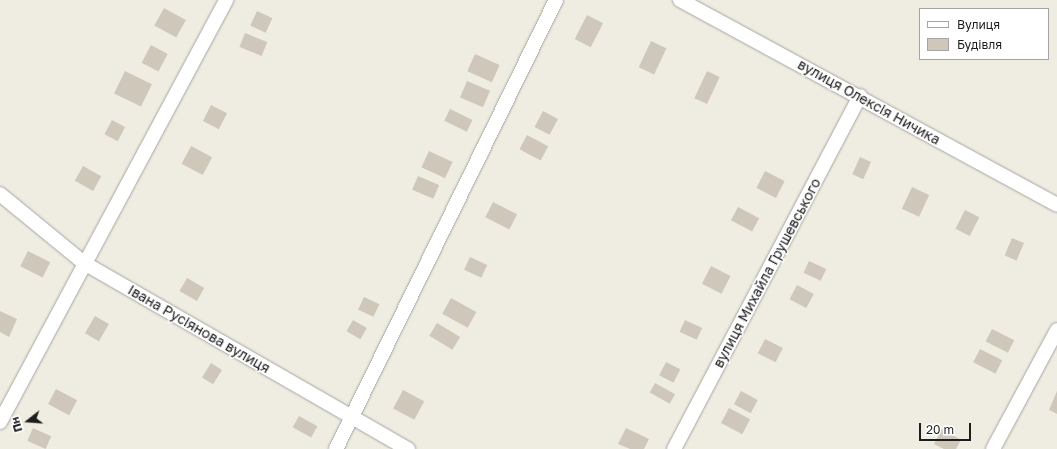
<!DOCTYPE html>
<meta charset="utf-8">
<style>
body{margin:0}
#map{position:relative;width:1057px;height:449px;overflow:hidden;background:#efede1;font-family:"Golos Text",sans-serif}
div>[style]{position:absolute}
.building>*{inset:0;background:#cfc7ba;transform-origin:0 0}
.roads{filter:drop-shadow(0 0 1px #a4a4a4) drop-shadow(0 0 1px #a4a4a4)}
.minor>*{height:14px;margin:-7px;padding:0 7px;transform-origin:7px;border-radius:7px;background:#fff}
span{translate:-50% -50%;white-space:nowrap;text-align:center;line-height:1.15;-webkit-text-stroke:3px #fff;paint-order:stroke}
.street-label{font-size:14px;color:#1d1d1d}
.legend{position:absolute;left:919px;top:8px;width:130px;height:52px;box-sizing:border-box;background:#fff;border:1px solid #a5a5a5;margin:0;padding:5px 7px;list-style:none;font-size:12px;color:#1d1d1d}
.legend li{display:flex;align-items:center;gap:8px;height:20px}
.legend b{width:20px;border:1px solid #a5a5a5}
.north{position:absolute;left:8px;top:401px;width:40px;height:40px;-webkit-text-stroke:3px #fff;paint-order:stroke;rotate:253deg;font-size:11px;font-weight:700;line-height:16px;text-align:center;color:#1d1d1d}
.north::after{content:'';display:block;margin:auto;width:14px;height:18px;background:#1d1d1d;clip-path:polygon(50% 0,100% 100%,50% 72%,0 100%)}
.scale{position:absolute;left:919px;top:423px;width:52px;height:18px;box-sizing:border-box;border:2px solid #1d1d1d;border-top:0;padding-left:5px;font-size:12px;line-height:14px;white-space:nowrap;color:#1d1d1d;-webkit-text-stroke:3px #fff;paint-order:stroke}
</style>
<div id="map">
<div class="building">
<i style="left:164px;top:8px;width:25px;height:20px;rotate:29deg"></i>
<i style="left:257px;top:11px;width:17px;height:16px;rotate:25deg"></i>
<i style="left:587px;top:15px;width:18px;height:27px;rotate:27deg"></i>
<i style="left:245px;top:33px;width:24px;height:15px;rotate:22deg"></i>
<i style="left:651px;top:41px;width:17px;height:29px;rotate:25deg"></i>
<i style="left:151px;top:45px;width:19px;height:20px;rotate:28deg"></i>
<i style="left:475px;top:54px;width:27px;height:19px;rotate:24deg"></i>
<i style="left:125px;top:71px;width:30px;height:25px;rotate:26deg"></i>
<i style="left:707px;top:71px;width:14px;height:30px;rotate:25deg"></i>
<i style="left:467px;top:81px;width:25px;height:18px;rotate:23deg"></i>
<i style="left:211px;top:105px;width:18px;height:18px;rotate:27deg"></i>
<i style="left:450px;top:109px;width:25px;height:13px;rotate:26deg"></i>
<i style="left:543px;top:111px;width:17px;height:18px;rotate:28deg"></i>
<i style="left:112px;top:120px;width:15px;height:16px;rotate:28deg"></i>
<i style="left:527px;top:135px;width:24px;height:16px;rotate:28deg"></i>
<i style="left:191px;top:146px;width:24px;height:20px;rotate:28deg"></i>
<i style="left:429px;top:151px;width:26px;height:18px;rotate:25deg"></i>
<i style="left:860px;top:157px;width:12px;height:19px;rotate:24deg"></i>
<i style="left:83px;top:166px;width:21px;height:17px;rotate:29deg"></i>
<i style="left:765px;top:171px;width:22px;height:19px;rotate:27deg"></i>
<i style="left:418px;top:176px;width:23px;height:15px;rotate:23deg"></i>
<i style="left:912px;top:187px;width:19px;height:24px;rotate:25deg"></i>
<i style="left:493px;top:202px;width:27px;height:17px;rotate:27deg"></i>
<i style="left:738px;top:207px;width:24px;height:15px;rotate:28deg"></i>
<i style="left:965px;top:210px;width:16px;height:21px;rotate:27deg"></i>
<i style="left:1012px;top:238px;width:13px;height:19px;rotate:23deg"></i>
<i style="left:28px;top:251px;width:25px;height:17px;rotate:27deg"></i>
<i style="left:470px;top:257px;width:19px;height:14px;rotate:25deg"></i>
<i style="left:809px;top:261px;width:19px;height:13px;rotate:25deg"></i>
<i style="left:711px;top:266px;width:22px;height:20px;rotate:27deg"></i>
<i style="left:187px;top:278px;width:20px;height:15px;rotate:30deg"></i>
<i style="left:797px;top:285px;width:19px;height:16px;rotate:28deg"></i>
<i style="left:364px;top:297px;width:17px;height:14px;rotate:25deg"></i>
<i style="left:451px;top:298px;width:29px;height:18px;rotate:29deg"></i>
<i style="clip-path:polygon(0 311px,17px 319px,9px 337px,0 332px)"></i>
<i style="left:95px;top:316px;width:16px;height:20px;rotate:30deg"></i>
<i style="left:353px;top:320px;width:16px;height:13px;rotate:30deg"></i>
<i style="left:685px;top:320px;width:19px;height:13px;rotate:25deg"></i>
<i style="left:437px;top:323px;width:27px;height:15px;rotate:31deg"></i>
<i style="left:992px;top:329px;width:25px;height:14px;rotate:27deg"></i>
<i style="left:765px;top:339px;width:20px;height:16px;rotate:27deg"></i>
<i style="left:980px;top:349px;width:25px;height:15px;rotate:27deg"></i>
<i style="left:666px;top:362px;width:16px;height:15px;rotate:27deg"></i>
<i style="left:211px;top:363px;width:13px;height:17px;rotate:32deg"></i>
<i style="left:655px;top:383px;width:23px;height:11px;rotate:29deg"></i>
<i style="left:56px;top:389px;width:24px;height:17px;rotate:28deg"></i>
<i style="left:403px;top:390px;width:24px;height:21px;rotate:28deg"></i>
<i style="left:741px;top:391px;width:19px;height:15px;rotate:28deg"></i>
<i style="clip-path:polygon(1057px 391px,1057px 414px,1049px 410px)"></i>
<i style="left:729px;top:408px;width:24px;height:17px;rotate:28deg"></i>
<i style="left:299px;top:416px;width:21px;height:13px;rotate:29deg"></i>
<i style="left:33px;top:428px;width:20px;height:14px;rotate:24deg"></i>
<i style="clip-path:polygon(626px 428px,649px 439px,644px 449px,630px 449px,618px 444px)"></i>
<i style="clip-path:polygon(942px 429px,961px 440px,956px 449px,944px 449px,934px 444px)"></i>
</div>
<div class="roads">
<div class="minor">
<i style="left:680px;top:0;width:429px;rotate:28.5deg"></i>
<i style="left:0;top:194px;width:109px;rotate:39.4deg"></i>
<i style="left:84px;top:263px;width:374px;rotate:29.9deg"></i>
<i style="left:0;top:422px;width:479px;rotate:-61.8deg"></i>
<i style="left:336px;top:449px;width:500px;rotate:-63.9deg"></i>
<i style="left:674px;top:449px;width:399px;rotate:-62.2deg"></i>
<i style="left:993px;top:449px;width:135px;rotate:-61.7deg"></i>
</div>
</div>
<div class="street-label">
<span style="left:869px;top:102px;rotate:29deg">вулиця Олексія Ничика</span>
<span style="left:767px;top:273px;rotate:-62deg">вулиця Михайла Грушевського</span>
<span style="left:199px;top:329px;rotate:30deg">Івана Русіянова вулиця</span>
</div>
<ul class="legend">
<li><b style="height:5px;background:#fff"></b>Вулиця</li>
<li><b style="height:11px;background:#cfc7ba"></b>Будівля</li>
</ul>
<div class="north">Пн</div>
<div class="scale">20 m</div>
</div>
